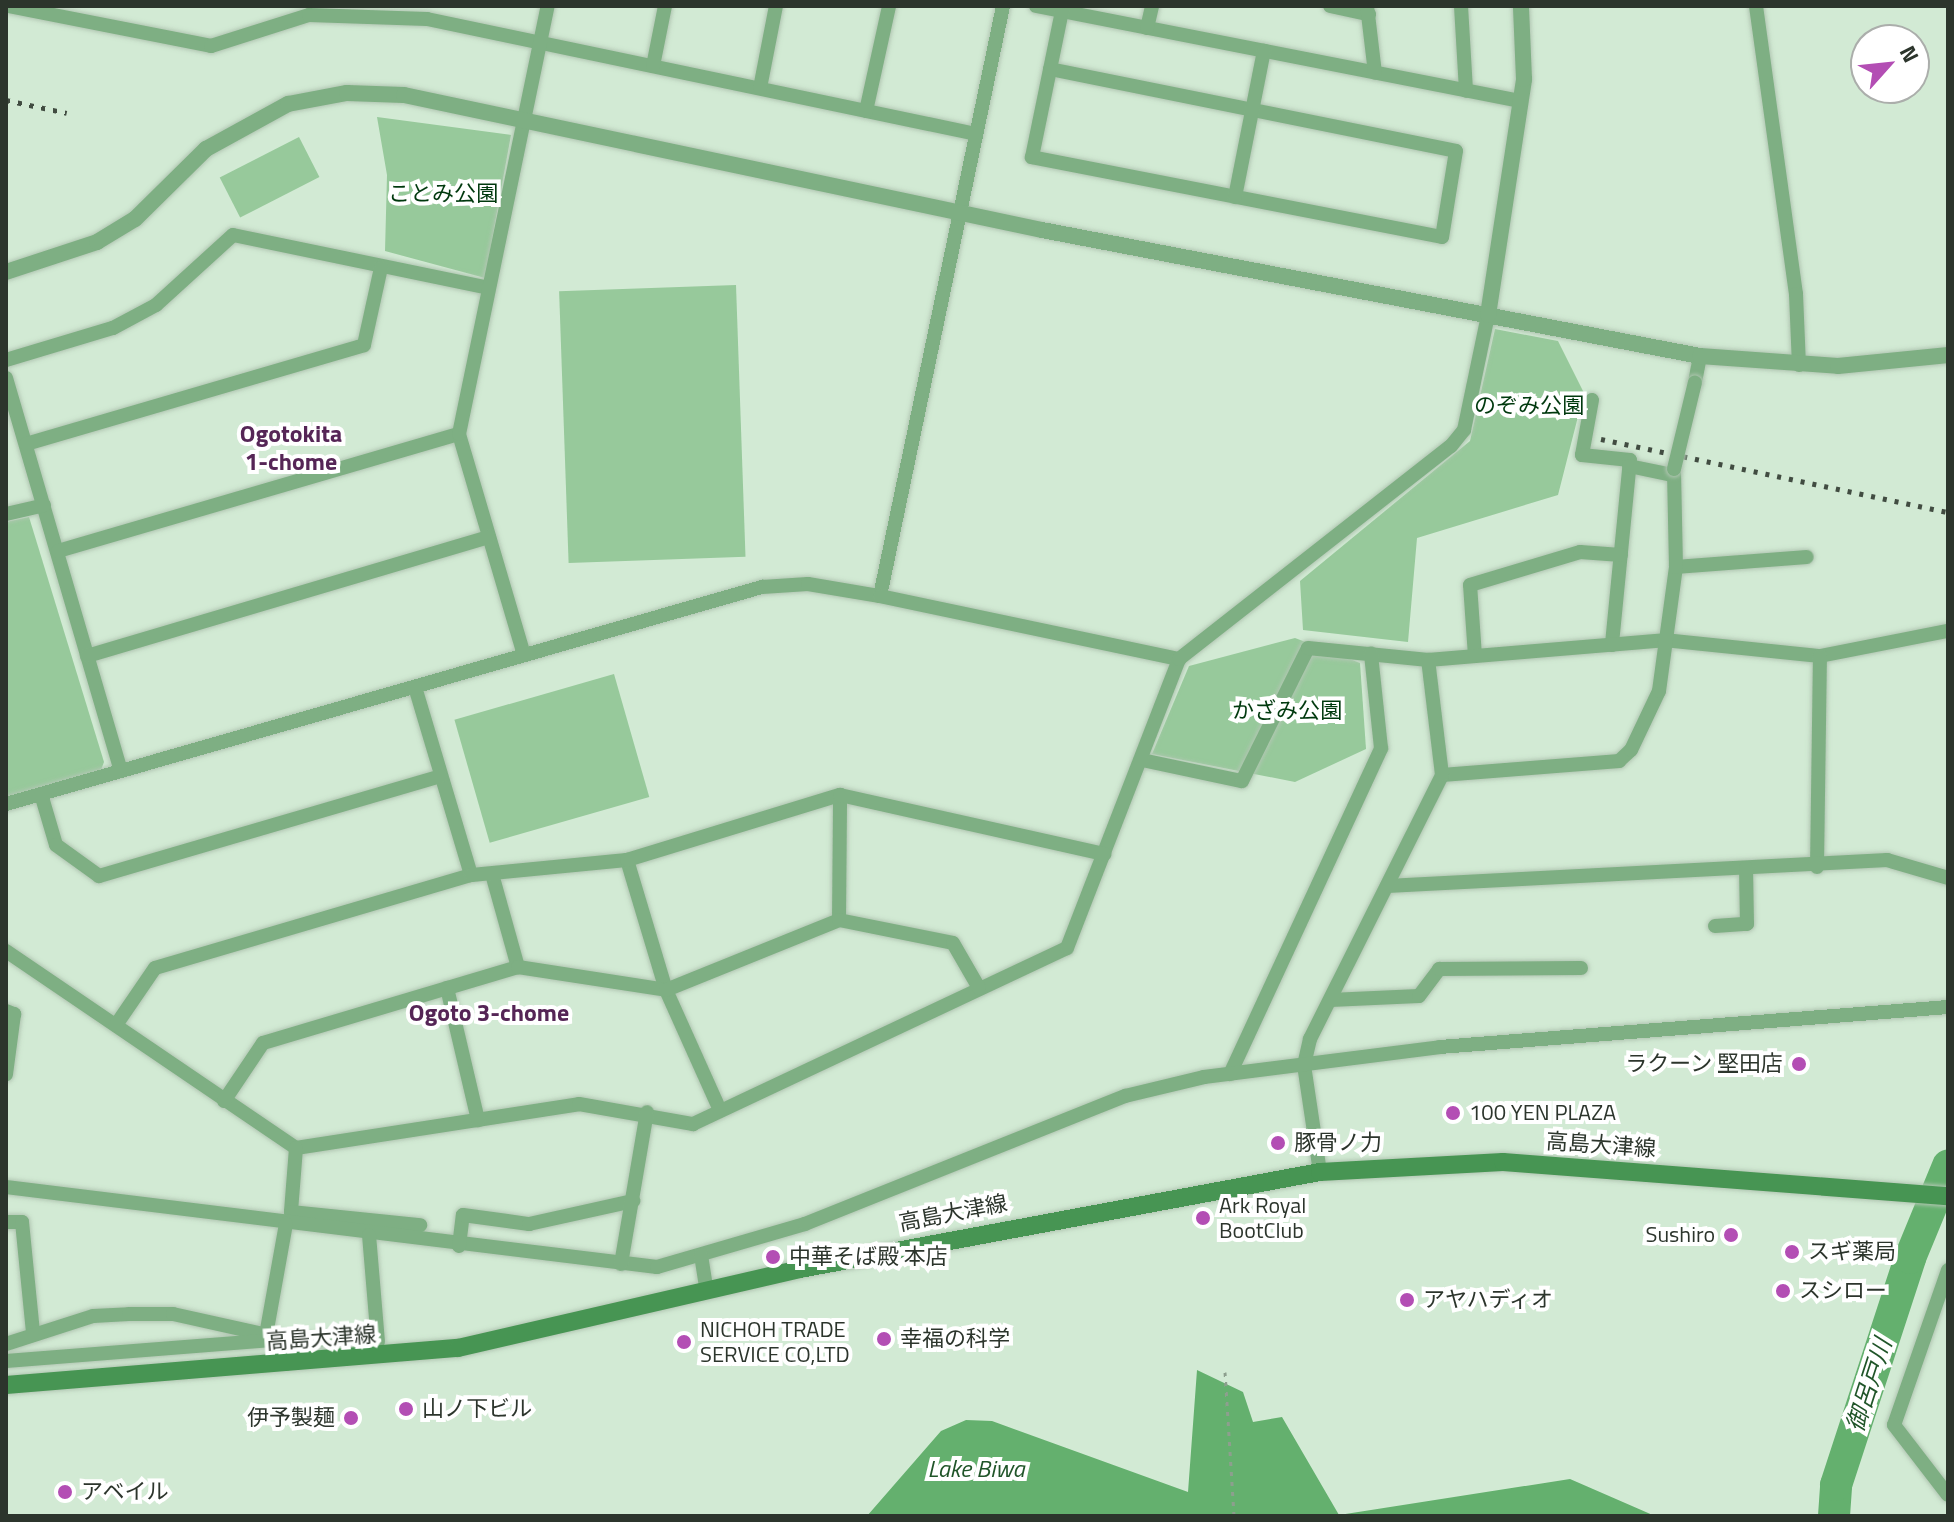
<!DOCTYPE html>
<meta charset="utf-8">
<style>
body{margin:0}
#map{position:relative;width:1954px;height:1522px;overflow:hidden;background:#d2ead4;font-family:"Titillium Web","Noto Sans JP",sans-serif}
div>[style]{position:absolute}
.green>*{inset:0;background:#97c99b;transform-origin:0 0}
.water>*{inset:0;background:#64b06e}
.river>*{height:32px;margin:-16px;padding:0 16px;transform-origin:16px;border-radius:16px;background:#64b06e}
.path>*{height:3px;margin-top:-1.5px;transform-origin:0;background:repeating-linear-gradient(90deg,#8d9f8e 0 4px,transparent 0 10px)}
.roads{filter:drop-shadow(0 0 2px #b1c6b2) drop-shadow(0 0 2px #b1c6b2)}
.minor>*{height:14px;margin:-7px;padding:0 7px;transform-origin:7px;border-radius:7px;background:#7eaf83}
.tertiary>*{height:16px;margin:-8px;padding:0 8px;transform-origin:8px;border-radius:8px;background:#7eaf83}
.secondary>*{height:18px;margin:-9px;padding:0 9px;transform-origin:9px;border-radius:9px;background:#479553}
.rail>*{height:5px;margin-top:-2.5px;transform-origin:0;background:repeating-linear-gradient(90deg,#414c41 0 4px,transparent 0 12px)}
.bridges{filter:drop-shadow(0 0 2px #b1c6b2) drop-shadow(0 0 2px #b1c6b2)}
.minor-bridge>*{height:14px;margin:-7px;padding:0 7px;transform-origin:7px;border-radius:7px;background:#7eaf83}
.dots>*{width:22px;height:22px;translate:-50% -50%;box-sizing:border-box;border:4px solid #fff;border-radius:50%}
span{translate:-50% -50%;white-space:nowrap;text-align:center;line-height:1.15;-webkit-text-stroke:8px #fff;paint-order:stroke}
.park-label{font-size:22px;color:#00390e}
.poi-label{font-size:22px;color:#2c352c}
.right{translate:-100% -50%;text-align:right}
.left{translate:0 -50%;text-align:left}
.street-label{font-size:22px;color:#2c352c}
.neighbourhood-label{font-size:24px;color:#552556;font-weight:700}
.water-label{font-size:24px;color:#205529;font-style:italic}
.frame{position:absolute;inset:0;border:8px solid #2c352c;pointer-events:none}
.north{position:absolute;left:1850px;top:24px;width:80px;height:80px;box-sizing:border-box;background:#fff;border:2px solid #abaeab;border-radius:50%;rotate:63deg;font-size:22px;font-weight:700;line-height:32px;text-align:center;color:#2c352c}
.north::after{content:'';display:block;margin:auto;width:28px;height:36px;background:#b34eb4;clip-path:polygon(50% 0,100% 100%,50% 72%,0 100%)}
</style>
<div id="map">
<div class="green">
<i style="clip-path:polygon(377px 117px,511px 135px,485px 278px,385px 251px,387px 175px)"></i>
<i style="left:299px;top:137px;width:45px;height:89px;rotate:63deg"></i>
<i style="left:736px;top:285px;width:272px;height:177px;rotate:88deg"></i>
<i style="clip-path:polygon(1495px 329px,1558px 341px,1584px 393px,1558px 495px,1417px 538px,1408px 642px,1303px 630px,1300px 581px,1470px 441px)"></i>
<i style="clip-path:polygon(29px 517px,104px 762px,101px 770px,6px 797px,6px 522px)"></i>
<i style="clip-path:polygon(1295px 638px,1360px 663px,1366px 749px,1295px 782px,1152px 754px,1189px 666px)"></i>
<i style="left:614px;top:674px;width:128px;height:166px;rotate:74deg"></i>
</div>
<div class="water">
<i style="clip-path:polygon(1197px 1370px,1243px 1392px,1253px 1422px,1282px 1417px,1339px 1515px,1570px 1479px,1655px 1516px,867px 1516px,941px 1431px,966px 1420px,992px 1421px,1188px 1492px)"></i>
</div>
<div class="river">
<i style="left:1834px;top:1516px;width:31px;rotate:-86deg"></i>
<i style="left:1836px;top:1485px;width:239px;rotate:-71.9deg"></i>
<i style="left:1910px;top:1258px;width:100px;rotate:-67.6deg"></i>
</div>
<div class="path">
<i style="left:1225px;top:1372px;width:144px;rotate:86.4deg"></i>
</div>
<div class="roads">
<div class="minor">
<i style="left:8px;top:6px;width:207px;rotate:11.1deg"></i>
<i style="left:211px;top:46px;width:103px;rotate:-17.6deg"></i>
<i style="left:309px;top:15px;width:118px;rotate:1.9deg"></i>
<i style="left:427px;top:19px;width:561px;rotate:11.83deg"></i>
<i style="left:1036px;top:6px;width:494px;rotate:11.1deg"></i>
<i style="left:1330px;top:6px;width:40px;rotate:12deg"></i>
<i style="left:1367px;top:6px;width:67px;rotate:83.2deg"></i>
<i style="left:1461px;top:6px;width:85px;rotate:86.6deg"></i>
<i style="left:1756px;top:6px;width:291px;rotate:82.1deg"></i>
<i style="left:1796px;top:294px;width:71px;rotate:87.6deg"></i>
<i style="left:1147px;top:28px;width:23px;rotate:-77deg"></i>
<i style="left:653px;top:66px;width:61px;rotate:-78.7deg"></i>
<i style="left:1050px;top:69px;width:414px;rotate:11.4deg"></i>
<i style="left:1456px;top:151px;width:87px;rotate:99.2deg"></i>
<i style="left:1442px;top:237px;width:418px;rotate:-169deg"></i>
<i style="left:1032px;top:157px;width:154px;rotate:-78.4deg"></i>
<i style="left:760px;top:88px;width:84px;rotate:-79deg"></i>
<i style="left:866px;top:111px;width:107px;rotate:-77.6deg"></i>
<i style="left:1235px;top:197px;width:149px;rotate:-78.8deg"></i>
<i style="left:6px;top:360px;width:112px;rotate:-16.7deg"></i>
<i style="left:113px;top:328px;width:49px;rotate:-28.1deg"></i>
<i style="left:156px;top:305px;width:104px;rotate:-42.3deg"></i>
<i style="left:233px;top:235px;width:261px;rotate:11.7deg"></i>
<i style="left:6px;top:378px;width:409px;rotate:73.7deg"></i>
<i style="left:1695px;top:382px;width:26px;rotate:-79deg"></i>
<i style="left:1592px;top:400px;width:56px;rotate:100.3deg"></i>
<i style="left:1582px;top:455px;width:48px;rotate:5.9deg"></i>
<i style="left:1630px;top:460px;width:186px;rotate:95.6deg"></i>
<i style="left:26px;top:444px;width:352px;rotate:-16.3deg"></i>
<i style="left:364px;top:345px;width:79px;rotate:-77.6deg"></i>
<i style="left:1629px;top:466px;width:45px;rotate:11.6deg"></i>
<i style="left:6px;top:514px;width:39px;rotate:-13deg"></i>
<i style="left:58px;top:551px;width:418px;rotate:-16.3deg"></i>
<i style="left:1676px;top:567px;width:131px;rotate:-4.4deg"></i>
<i style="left:880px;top:596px;width:603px;rotate:-78.22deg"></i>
<i style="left:524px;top:655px;width:230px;rotate:-106.4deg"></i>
<i style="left:459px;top:434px;width:437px;rotate:-78.3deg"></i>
<i style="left:87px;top:656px;width:419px;rotate:-16.5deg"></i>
<i style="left:1475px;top:656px;width:71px;rotate:-94deg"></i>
<i style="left:1470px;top:585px;width:115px;rotate:-16.7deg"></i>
<i style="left:1580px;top:552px;width:41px;rotate:4.2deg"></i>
<i style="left:415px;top:687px;width:196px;rotate:73.4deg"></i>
<i style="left:1142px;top:760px;width:102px;rotate:11.9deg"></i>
<i style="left:1242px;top:781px;width:148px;rotate:-63.6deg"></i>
<i style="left:1308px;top:648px;width:121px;rotate:5.7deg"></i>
<i style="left:1428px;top:660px;width:237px;rotate:-4.8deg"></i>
<i style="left:1664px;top:640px;width:157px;rotate:5.9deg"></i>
<i style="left:1820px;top:656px;width:130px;rotate:-11.1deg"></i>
<i style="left:1442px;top:775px;width:178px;rotate:-4.5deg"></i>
<i style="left:1619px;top:761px;width:16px;rotate:-43deg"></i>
<i style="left:1631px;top:750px;width:65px;rotate:-64.6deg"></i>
<i style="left:1659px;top:691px;width:125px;rotate:-82.2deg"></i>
<i style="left:1676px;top:567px;width:98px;rotate:-91.2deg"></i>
<i style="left:41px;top:794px;width:53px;rotate:73.6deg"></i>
<i style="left:56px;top:845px;width:53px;rotate:35.8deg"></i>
<i style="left:99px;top:876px;width:356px;rotate:-16.3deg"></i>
<i style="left:6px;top:804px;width:787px;rotate:-16.02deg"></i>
<i style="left:762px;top:587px;width:46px;rotate:-3.7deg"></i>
<i style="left:808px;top:584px;width:73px;rotate:9.5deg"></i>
<i style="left:880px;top:596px;width:306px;rotate:11.9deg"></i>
<i style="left:627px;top:860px;width:136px;rotate:73.3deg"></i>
<i style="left:666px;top:990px;width:132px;rotate:65.8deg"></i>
<i style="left:1817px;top:867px;width:211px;rotate:-89.2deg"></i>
<i style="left:492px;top:874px;width:97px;rotate:74.4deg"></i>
<i style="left:1387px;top:886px;width:501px;rotate:-2.98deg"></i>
<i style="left:1887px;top:860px;width:64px;rotate:16.4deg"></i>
<i style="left:839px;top:920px;width:125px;rotate:-89.5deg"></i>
<i style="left:1715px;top:926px;width:32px;rotate:-4deg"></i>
<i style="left:1747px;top:924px;width:56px;rotate:-91deg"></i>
<i style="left:6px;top:951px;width:351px;rotate:34.2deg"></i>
<i style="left:296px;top:1148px;width:286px;rotate:-8.8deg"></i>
<i style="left:579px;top:1104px;width:116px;rotate:10deg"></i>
<i style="left:693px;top:1124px;width:413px;rotate:-25.2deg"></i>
<i style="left:1067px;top:948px;width:310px;rotate:-68.8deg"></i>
<i style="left:1179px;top:659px;width:345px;rotate:-38.1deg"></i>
<i style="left:1451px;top:446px;width:21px;rotate:-51deg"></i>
<i style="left:1464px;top:430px;width:117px;rotate:-78.2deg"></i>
<i style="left:447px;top:988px;width:136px;rotate:76.8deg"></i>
<i style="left:1330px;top:1000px;width:89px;rotate:-2.6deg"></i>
<i style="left:1419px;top:996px;width:34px;rotate:-53deg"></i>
<i style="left:1439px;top:969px;width:142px;rotate:-0.4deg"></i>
<i style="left:6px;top:1011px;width:9px;rotate:21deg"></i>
<i style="left:14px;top:1014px;width:61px;rotate:97.6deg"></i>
<i style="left:116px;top:1025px;width:69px;rotate:-55.6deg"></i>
<i style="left:155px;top:968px;width:329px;rotate:-16.4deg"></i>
<i style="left:471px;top:875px;width:157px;rotate:-5.5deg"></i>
<i style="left:627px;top:860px;width:223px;rotate:-17deg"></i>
<i style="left:840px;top:795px;width:271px;rotate:12.6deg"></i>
<i style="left:1230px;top:1074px;width:359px;rotate:-65.1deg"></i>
<i style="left:1381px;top:748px;width:95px;rotate:-96.1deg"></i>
<i style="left:224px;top:1101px;width:70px;rotate:-56.1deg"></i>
<i style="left:263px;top:1043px;width:266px;rotate:-16.6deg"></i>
<i style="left:518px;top:967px;width:150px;rotate:8.8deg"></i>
<i style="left:666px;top:990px;width:187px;rotate:-22deg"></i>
<i style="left:839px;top:920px;width:116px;rotate:11.4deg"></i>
<i style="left:953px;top:943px;width:52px;rotate:60deg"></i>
<i style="left:296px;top:1148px;width:64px;rotate:94.5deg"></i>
<i style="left:291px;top:1212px;width:130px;rotate:5.8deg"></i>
<i style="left:1320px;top:1172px;width:108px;rotate:-98.5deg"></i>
<i style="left:1304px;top:1065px;width:27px;rotate:-77deg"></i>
<i style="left:1310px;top:1039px;width:295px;rotate:-63.4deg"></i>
<i style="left:1442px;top:775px;width:116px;rotate:-96.9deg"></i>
<i style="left:6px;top:1187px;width:656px;rotate:7.01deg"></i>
<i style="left:657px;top:1267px;width:154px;rotate:-16.2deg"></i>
<i style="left:805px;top:1224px;width:345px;rotate:-21.8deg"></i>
<i style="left:1125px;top:1096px;width:81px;rotate:-13.5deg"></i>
<i style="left:1204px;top:1077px;width:238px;rotate:-7.2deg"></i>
<i style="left:1440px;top:1047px;width:510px;rotate:-4.5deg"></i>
<i style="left:6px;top:1222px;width:16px"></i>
<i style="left:22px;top:1222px;width:111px;rotate:84.3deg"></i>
<i style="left:369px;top:1235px;width:107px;rotate:85.2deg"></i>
<i style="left:459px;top:1246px;width:31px;rotate:-83deg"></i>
<i style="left:463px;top:1215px;width:67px;rotate:7.8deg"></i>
<i style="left:529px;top:1224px;width:107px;rotate:-12.5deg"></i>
<i style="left:701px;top:1255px;width:37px;rotate:81deg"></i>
<i style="left:621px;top:1264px;width:154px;rotate:-80.3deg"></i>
<i style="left:1948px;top:1270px;width:164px;rotate:109.2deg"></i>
<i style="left:1894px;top:1425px;width:88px;rotate:52.4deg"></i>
<i style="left:266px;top:1335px;width:113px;rotate:-79.8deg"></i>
<i style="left:6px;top:1344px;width:91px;rotate:-17.8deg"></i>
<i style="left:93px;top:1316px;width:36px;rotate:-3deg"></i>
<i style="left:129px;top:1314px;width:44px"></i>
<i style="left:173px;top:1314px;width:125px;rotate:12.5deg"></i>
<i style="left:295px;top:1341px;width:82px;rotate:-3.5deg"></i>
<i style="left:6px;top:1361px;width:279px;rotate:-4.5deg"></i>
<i style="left:284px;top:1339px;width:25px;rotate:83deg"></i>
</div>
<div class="tertiary">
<i style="left:6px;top:272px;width:96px;rotate:-18.2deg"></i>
<i style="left:97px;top:242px;width:44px;rotate:-31.2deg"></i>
<i style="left:135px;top:219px;width:100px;rotate:-44.6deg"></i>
<i style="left:206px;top:149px;width:94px;rotate:-28.8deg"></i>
<i style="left:288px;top:104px;width:60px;rotate:-10.6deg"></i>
<i style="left:347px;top:93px;width:57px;rotate:2deg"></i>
<i style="left:404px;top:95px;width:652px;rotate:11.95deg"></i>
<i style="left:1042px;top:230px;width:670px;rotate:10.84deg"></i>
<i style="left:1700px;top:356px;width:138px;rotate:4.1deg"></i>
<i style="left:1838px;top:366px;width:111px;rotate:-5.7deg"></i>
<i style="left:1488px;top:315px;width:239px;rotate:-81.3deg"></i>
<i style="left:1524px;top:79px;width:73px;rotate:-92.4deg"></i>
</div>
<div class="secondary">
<i style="left:6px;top:1385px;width:454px;rotate:-4.7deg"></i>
<i style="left:458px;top:1348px;width:351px;rotate:-13deg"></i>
<i style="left:800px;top:1269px;width:529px;rotate:-10.57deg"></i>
<i style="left:1320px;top:1172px;width:183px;rotate:-3.1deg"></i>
<i style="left:1503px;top:1162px;width:446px;rotate:4.4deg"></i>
</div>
</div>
<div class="rail">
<i style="left:6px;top:100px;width:62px;rotate:12deg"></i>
<i style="left:1601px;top:439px;width:355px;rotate:11.9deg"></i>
</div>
<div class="bridges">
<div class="minor-bridge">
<i style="left:1674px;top:469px;width:89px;rotate:-76.4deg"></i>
</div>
</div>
<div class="dots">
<i style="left:1799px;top:1064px;background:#b34eb4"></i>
<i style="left:1453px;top:1113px;background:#b34eb4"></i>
<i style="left:1278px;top:1143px;background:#b34eb4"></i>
<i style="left:1203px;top:1218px;background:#b34eb4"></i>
<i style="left:1731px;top:1235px;background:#b34eb4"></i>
<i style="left:1792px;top:1252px;background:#b34eb4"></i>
<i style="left:773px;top:1257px;background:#b34eb4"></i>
<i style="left:1783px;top:1291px;background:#b34eb4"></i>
<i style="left:1407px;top:1300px;background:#b34eb4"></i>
<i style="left:884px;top:1339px;background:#b34eb4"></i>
<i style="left:684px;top:1342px;background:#b34eb4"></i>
<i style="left:406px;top:1409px;background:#b34eb4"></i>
<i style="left:351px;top:1418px;background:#b34eb4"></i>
<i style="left:65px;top:1492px;background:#b34eb4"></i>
</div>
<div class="park-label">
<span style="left:443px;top:194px">ことみ公園</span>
<span style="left:1529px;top:406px">のぞみ公園</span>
<span style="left:1287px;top:711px">かざみ公園</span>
</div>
<div class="poi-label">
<span class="right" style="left:1783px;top:1064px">ラクーン 堅田店</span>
<span class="left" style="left:1469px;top:1113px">100 YEN PLAZA</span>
<span class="left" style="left:1294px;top:1143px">豚骨ノ力</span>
<span class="left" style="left:1219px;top:1218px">Ark Royal<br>BootClub</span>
<span class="right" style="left:1715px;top:1235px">Sushiro</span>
<span class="left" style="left:1808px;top:1252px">スギ薬局</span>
<span class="left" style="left:789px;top:1257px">中華そば殿 本店</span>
<span class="left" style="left:1799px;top:1291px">スシロー</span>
<span class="left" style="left:1423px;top:1300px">アヤハディオ</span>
<span class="left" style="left:700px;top:1342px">NICHOH TRADE<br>SERVICE CO,LTD</span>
<span class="left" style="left:900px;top:1339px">幸福の科学</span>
<span class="left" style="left:422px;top:1409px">山ノ下ビル</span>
<span class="right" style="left:335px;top:1418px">伊予製麺</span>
<span class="left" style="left:81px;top:1492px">アベイル</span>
</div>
<div class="street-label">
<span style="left:1601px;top:1145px;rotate:4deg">高島大津線</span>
<span style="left:953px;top:1213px;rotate:-11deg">高島大津線</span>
<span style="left:321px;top:1338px;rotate:-4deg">高島大津線</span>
</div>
<div class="neighbourhood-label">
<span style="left:291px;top:448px">Ogotokita<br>1-chome</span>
<span style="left:489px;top:1013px">Ogoto 3-chome</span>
</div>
<div class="water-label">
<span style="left:1869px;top:1385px;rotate:-72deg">御呂戸川</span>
<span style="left:976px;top:1469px">Lake Biwa</span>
</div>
<div class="frame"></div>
<div class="north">N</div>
</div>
